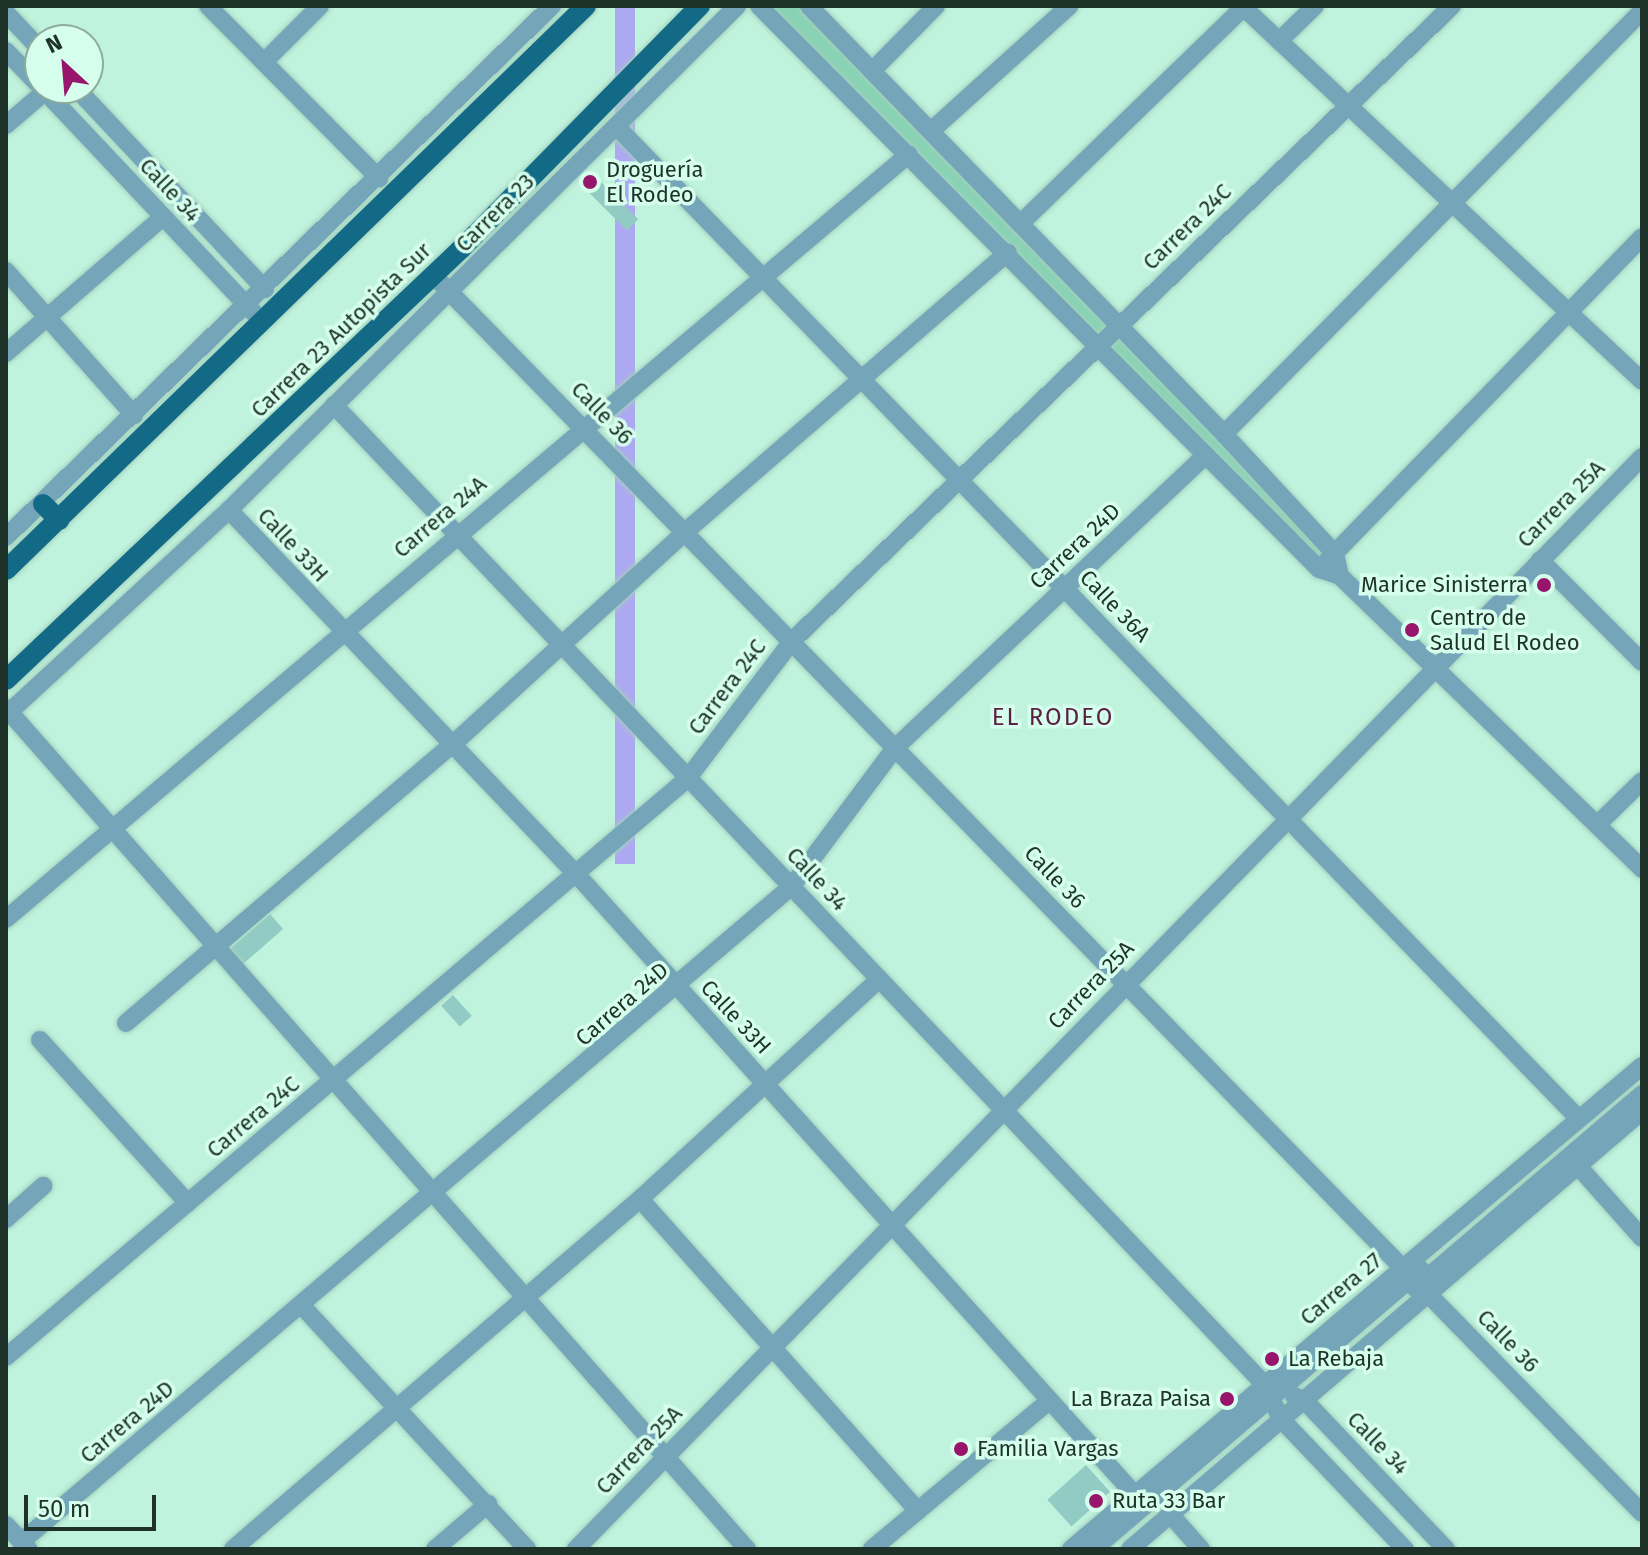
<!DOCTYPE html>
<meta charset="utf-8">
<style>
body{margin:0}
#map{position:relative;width:1648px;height:1555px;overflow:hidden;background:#c0f3dd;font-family:"Fira Sans",sans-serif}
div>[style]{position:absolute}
.green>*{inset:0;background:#89d3b5}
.water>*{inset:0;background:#ada8f2;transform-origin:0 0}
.building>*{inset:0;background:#91cbc4;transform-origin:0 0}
.roads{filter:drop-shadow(0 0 2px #a3d0bd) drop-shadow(0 0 2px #a3d0bd)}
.minor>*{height:18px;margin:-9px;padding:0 9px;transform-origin:9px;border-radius:9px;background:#75a5b9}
.major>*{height:20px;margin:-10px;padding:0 10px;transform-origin:10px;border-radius:10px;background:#126a87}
.dots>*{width:22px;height:22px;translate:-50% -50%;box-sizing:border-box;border:4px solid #d5feec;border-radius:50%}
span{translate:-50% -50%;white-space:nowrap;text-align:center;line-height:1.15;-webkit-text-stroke:7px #d5feec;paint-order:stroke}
.poi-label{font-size:22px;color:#1e322a}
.left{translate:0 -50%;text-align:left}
.right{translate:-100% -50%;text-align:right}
.street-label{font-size:22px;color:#1e322a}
.neighbourhood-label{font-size:24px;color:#5c1f44;letter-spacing:2px}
.frame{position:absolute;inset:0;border:8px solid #1e322a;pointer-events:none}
.north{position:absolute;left:24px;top:24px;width:80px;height:80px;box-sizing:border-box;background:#d5feec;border:2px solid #8cac9e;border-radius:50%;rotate:334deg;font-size:22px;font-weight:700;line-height:32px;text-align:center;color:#1e322a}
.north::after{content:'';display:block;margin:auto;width:28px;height:36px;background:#97156b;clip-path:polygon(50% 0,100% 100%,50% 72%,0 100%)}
.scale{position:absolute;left:24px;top:1495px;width:132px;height:36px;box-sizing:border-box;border:4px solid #1e322a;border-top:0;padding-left:10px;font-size:24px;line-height:28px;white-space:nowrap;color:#1e322a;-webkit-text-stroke:6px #d5feec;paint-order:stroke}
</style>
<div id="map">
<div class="green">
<i style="clip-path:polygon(759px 6px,809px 6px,1335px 554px,1319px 569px)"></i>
</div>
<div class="water">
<i style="left:615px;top:6px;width:20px;height:858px"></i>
</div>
<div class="building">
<i style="left:593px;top:174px;width:64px;height:16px;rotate:45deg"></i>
<i style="left:270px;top:914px;width:20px;height:54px;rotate:49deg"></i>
<i style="left:453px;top:995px;width:28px;height:16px;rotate:48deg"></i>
<i style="left:1086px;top:1465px;width:36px;height:52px;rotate:48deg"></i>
</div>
<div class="roads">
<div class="minor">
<i style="left:208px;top:6px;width:243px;rotate:45.2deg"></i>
<i style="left:759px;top:6px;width:794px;rotate:45.15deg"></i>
<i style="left:1319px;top:569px;width:22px;rotate:18deg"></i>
<i style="left:1340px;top:576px;width:421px;rotate:44.1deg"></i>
<i style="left:809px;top:6px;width:596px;rotate:45.88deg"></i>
<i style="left:1224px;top:434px;width:163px;rotate:47.2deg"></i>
<i style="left:1335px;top:554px;width:23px;rotate:77deg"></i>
<i style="left:1242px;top:6px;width:548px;rotate:43.15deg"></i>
<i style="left:6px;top:13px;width:50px;rotate:46.6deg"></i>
<i style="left:1279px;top:41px;width:50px;rotate:-44.2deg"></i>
<i style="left:6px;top:51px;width:49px;rotate:45.8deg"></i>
<i style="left:264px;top:62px;width:79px;rotate:-45deg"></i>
<i style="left:872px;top:71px;width:91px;rotate:-45.4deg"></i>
<i style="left:42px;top:88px;width:309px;rotate:46.7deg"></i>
<i style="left:76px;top:88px;width:276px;rotate:46.8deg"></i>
<i style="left:6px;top:125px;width:57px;rotate:-40.7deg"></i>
<i style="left:616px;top:126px;width:1383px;rotate:45.88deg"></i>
<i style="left:932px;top:130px;width:185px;rotate:-42.1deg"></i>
<i style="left:1022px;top:222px;width:309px;rotate:-44.1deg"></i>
<i style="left:6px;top:271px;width:193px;rotate:48.4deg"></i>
<i style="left:433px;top:275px;width:1730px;rotate:45.68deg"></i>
<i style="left:6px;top:353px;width:208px;rotate:-40.9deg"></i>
<i style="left:334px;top:405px;width:1352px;rotate:46.47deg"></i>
<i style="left:1265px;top:1385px;width:38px;rotate:65deg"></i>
<i style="left:1281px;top:1419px;width:180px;rotate:46.4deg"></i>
<i style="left:1224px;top:434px;width:595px;rotate:-45.34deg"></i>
<i style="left:229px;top:510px;width:507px;rotate:46.36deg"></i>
<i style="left:579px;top:877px;width:831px;rotate:48.02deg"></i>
<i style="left:6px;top:537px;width:762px;rotate:-44.2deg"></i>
<i style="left:1540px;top:560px;width:144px;rotate:45deg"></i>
<i style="left:1326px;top:562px;width:453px;rotate:-45.8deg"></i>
<i style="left:6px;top:708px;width:1121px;rotate:48.62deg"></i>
<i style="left:6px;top:715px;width:303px;rotate:-42.6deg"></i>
<i style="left:229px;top:510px;width:716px;rotate:-44.77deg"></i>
<i style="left:1597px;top:825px;width:63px;rotate:-44.4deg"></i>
<i style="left:6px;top:919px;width:1183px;rotate:-40.27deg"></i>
<i style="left:126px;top:1023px;width:428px;rotate:-40.5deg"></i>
<i style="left:452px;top:745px;width:316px;rotate:-42.4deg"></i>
<i style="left:685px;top:532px;width:427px;rotate:-40.9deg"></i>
<i style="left:40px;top:1040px;width:220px;rotate:47.8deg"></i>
<i style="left:1578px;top:1166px;width:96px;rotate:48.4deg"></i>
<i style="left:640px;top:1199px;width:418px;rotate:48.3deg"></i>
<i style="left:6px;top:1219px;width:50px;rotate:-41.7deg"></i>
<i style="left:1415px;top:1288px;width:299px;rotate:-40.5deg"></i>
<i style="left:303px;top:1307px;width:330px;rotate:47.2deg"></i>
<i style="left:6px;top:1357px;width:895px;rotate:-40.33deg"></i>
<i style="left:688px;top:778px;width:172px;rotate:-52.8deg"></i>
<i style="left:792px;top:641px;width:916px;rotate:-43.89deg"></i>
<i style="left:1294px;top:1396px;width:11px;rotate:22deg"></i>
<i style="left:1304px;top:1400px;width:206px;rotate:46.4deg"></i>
<i style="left:1170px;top:1514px;width:47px;rotate:48.5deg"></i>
<i style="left:6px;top:1525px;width:33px;rotate:47deg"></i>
<i style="left:21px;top:1542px;width:1012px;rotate:-40.39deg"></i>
<i style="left:792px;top:886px;width:172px;rotate:-53.3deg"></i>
<i style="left:895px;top:748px;width:427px;rotate:-43.3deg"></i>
<i style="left:233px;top:1549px;width:537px;rotate:-40.69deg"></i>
<i style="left:640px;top:1199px;width:325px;rotate:-42.6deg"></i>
<i style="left:435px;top:1549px;width:70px;rotate:-40.3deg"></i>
<i style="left:576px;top:1549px;width:1526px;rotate:-45.69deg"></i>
<i style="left:872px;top:1549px;width:231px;rotate:-39.9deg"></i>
<i style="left:1071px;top:1549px;width:748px;rotate:-40.23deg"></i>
<i style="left:1094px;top:1549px;width:430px;rotate:-40.5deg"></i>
<i style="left:1130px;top:1549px;width:674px;rotate:-40.55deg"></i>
</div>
<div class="major">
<i style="left:43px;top:504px;width:23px;rotate:45deg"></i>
<i style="left:6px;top:570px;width:809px;rotate:-44.2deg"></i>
<i style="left:6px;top:680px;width:627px;rotate:-43.45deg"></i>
<i style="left:461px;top:249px;width:341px;rotate:-45.5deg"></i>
</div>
</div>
<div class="dots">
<i style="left:590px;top:182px;background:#97156b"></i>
<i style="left:1544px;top:585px;background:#97156b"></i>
<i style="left:1412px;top:630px;background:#97156b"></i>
<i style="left:1272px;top:1359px;background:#97156b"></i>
<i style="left:1227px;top:1399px;background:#97156b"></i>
<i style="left:961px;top:1449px;background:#97156b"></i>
<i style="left:1096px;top:1501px;background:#97156b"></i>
</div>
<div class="poi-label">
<span class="left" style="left:606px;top:182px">Droguería<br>El Rodeo</span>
<span class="right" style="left:1528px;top:585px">Marice Sinisterra</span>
<span class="left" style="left:1430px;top:630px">Centro de<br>Salud El Rodeo</span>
<span class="left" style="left:1288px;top:1359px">La Rebaja</span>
<span class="right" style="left:1211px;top:1399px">La Braza Paisa</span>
<span class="left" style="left:977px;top:1449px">Familia Vargas</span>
<span class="left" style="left:1112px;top:1501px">Ruta 33 Bar</span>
</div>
<div class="street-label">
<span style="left:170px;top:190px;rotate:47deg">Calle 34</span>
<span style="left:495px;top:213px;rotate:-45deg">Carrera 23</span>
<span style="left:1187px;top:227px;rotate:-44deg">Carrera 24C</span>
<span style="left:341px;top:330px;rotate:-44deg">Carrera 23 Autopista Sur</span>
<span style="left:602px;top:413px;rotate:46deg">Calle 36</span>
<span style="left:1561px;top:504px;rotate:-45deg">Carrera 25A</span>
<span style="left:440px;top:517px;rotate:-40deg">Carrera 24A</span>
<span style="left:293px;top:545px;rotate:47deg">Calle 33H</span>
<span style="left:1075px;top:546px;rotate:-43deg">Carrera 24D</span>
<span style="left:1115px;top:606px;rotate:46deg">Calle 36A</span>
<span style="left:727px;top:687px;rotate:-53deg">Carrera 24C</span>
<span style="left:1055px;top:877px;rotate:46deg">Calle 36</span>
<span style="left:817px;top:879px;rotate:47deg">Calle 34</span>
<span style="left:1091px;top:985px;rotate:-46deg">Carrera 25A</span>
<span style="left:622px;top:1004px;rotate:-41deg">Carrera 24D</span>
<span style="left:736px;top:1017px;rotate:47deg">Calle 33H</span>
<span style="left:253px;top:1117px;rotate:-40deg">Carrera 24C</span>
<span style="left:1341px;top:1289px;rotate:-40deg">Carrera 27</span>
<span style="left:1508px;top:1341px;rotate:46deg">Calle 36</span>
<span style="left:127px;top:1422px;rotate:-40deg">Carrera 24D</span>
<span style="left:1378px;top:1443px;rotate:46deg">Calle 34</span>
<span style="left:639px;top:1450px;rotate:-46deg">Carrera 25A</span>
</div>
<div class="neighbourhood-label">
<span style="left:1053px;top:718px">EL RODEO</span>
</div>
<div class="frame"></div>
<div class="north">N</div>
<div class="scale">50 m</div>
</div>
